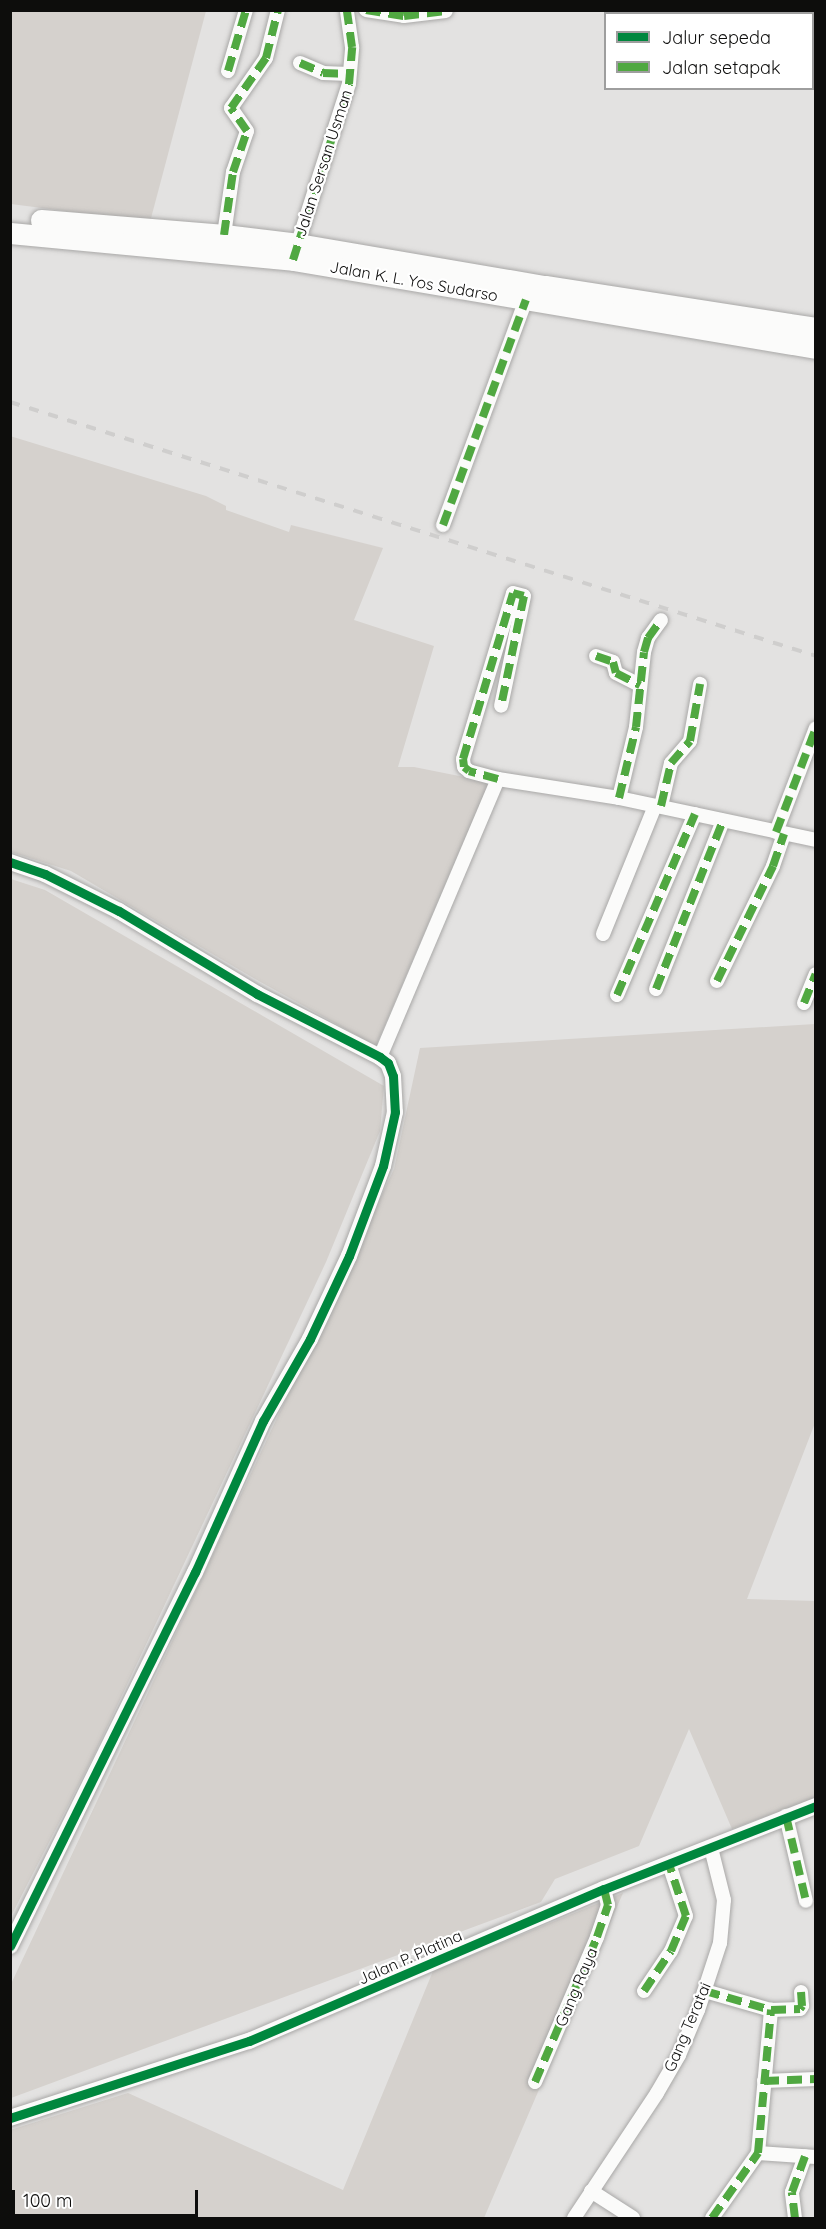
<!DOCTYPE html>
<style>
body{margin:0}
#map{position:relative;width:826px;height:2229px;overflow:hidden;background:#e3e2e1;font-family:Quicksand,sans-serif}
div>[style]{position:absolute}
.built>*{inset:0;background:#d5d1cd}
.roads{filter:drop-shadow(0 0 2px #a9a8a7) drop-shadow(0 0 2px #a9a8a7)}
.minor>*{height:14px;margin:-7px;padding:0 7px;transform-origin:7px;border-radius:7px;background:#fbfbfa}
.tertiary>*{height:16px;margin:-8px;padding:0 8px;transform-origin:8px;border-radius:8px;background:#fbfbfa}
.trunk>*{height:21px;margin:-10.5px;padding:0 10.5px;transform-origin:10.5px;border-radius:10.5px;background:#fbfbfa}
.rail>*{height:4px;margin-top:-2px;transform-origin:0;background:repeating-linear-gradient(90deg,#cfcecd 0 10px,transparent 0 20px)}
.quiet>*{height:8px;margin-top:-4px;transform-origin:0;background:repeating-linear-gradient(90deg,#50a841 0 15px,transparent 0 23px)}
.cycleway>*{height:9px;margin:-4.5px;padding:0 4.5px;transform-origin:4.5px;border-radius:4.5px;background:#00873e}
span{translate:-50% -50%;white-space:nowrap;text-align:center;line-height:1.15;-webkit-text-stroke:4.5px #fff;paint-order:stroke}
.street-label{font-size:16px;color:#0d0d0c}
.frame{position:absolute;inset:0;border:12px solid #0d0d0c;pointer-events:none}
.legend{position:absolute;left:604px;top:12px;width:210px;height:78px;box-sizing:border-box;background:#fff;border:2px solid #9e9e9e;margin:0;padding:8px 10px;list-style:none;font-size:18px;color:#0d0d0c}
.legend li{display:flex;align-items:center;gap:12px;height:30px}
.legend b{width:30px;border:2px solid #9e9e9e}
.scale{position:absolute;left:12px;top:2190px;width:186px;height:27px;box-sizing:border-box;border:3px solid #0d0d0c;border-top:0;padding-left:8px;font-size:18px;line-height:21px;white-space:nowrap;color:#0d0d0c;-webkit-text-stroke:4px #fff;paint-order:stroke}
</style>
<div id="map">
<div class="built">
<i style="clip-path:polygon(11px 11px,206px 11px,150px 222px,11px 204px)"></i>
<i style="clip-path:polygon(10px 436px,206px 496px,226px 506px,226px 510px,289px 532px,291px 525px,383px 548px,354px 620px,434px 646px,398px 767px,414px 767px,489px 782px,376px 1046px,257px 980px,71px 871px,11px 852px)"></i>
<i style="clip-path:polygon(11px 879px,45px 890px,384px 1086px,380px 1131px,326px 1262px,93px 1757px,11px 1916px)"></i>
<i style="clip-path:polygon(815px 1024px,815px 1423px,747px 1599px,815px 1601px,815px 1798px,732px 1829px,689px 1729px,639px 1846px,555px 1879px,541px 1902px,11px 2098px,11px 1984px,394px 1169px,420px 1048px)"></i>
<i style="clip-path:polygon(623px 1893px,484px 2218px,11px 2218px,10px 2130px,128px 2093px,343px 2190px,433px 1971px)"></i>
</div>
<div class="roads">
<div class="minor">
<i style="left:366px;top:10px;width:38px;rotate:9deg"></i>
<i style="left:404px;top:16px;width:42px;rotate:-6.8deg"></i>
<i style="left:300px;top:63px;width:25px;rotate:23deg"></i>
<i style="left:323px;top:73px;width:26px;rotate:2deg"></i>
<i style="left:228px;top:71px;width:64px;rotate:-73.6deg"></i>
<i style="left:224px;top:235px;width:64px;rotate:-81.9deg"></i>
<i style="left:233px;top:172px;width:43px;rotate:-71.1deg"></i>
<i style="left:247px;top:131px;width:28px;rotate:-125deg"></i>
<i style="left:231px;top:108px;width:61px;rotate:-55deg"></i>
<i style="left:266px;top:58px;width:49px;rotate:-76deg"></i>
<i style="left:295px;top:252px;width:176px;rotate:-72.2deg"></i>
<i style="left:349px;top:84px;width:37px;rotate:-85deg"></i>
<i style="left:352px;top:47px;width:37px;rotate:-98deg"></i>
<i style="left:443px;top:525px;width:240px;rotate:-69.8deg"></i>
<i style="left:596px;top:656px;width:18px;rotate:19deg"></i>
<i style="left:613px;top:662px;width:11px;rotate:75deg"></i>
<i style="left:616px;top:673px;width:27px;rotate:27deg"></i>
<i style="left:498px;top:779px;width:30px;rotate:-165deg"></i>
<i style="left:469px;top:771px;width:6px;rotate:-141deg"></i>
<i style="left:464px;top:767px;width:8px;rotate:-97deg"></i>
<i style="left:463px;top:759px;width:173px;rotate:-73.2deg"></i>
<i style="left:513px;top:593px;width:11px;rotate:15deg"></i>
<i style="left:524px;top:596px;width:112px;rotate:101.8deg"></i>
<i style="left:619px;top:798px;width:73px;rotate:-76.5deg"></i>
<i style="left:636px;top:727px;width:75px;rotate:-83.9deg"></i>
<i style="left:644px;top:652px;width:15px;rotate:-74deg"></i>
<i style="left:648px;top:638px;width:22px;rotate:-54deg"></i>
<i style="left:661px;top:806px;width:44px;rotate:-76.9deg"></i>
<i style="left:671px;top:763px;width:29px;rotate:-49deg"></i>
<i style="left:690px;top:741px;width:58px;rotate:-80deg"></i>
<i style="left:776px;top:832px;width:111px;rotate:-69deg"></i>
<i style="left:603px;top:934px;width:138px;rotate:-67.9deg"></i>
<i style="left:717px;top:981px;width:128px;rotate:-64deg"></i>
<i style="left:773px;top:866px;width:34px;rotate:-71deg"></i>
<i style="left:656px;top:989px;width:181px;rotate:-68.3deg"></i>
<i style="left:617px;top:995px;width:197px;rotate:-66.7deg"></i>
<i style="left:804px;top:1003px;width:31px;rotate:-68deg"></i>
<i style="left:380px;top:1057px;width:302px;rotate:-67deg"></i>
<i style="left:498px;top:779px;width:122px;rotate:8.9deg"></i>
<i style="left:619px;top:798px;width:201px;rotate:12deg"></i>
<i style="left:786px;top:1816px;width:87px;rotate:76.8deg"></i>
<i style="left:644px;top:1991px;width:48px;rotate:-56deg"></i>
<i style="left:671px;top:1951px;width:38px;rotate:-67deg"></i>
<i style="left:686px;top:1916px;width:55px;rotate:-108.1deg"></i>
<i style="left:705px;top:1991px;width:69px;rotate:16.1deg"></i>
<i style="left:771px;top:2010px;width:29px;rotate:-2deg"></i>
<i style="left:800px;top:2009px;width:4px;rotate:-56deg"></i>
<i style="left:802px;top:2006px;width:14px;rotate:-94deg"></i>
<i style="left:764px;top:2081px;width:52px;rotate:-2.2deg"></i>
<i style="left:535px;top:2082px;width:158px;rotate:-66.8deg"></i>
<i style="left:597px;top:1937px;width:34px;rotate:-71deg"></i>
<i style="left:608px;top:1905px;width:16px;rotate:-104deg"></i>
<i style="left:758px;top:2153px;width:58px;rotate:3.9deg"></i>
<i style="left:591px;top:2191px;width:50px;rotate:32.7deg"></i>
<i style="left:574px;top:2218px;width:150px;rotate:-56.4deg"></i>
<i style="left:657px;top:2093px;width:44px;rotate:-59.9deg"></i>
<i style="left:679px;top:2055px;width:49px;rotate:-67.1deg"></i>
<i style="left:698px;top:2010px;width:71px;rotate:-71.8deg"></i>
<i style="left:720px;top:1943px;width:43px;rotate:-84.7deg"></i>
<i style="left:724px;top:1900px;width:54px;rotate:-104deg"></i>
<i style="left:712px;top:2218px;width:80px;rotate:-54.7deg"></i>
<i style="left:758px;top:2153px;width:144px;rotate:-84.8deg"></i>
<i style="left:795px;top:2218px;width:26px;rotate:-97deg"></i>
<i style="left:792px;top:2192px;width:38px;rotate:-70deg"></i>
</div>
<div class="tertiary">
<i style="left:10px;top:862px;width:37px;rotate:19deg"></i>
<i style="left:45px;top:874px;width:83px;rotate:26.6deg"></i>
<i style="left:119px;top:911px;width:161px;rotate:31deg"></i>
<i style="left:257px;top:994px;width:138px;rotate:27.1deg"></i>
<i style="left:380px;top:1057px;width:10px;rotate:37deg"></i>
<i style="left:388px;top:1063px;width:14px;rotate:69deg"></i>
<i style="left:393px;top:1076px;width:36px;rotate:87deg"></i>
<i style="left:395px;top:1112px;width:55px;rotate:102.5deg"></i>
<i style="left:383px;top:1166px;width:96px;rotate:110.7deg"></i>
<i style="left:349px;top:1256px;width:92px;rotate:115.2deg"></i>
<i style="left:310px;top:1339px;width:95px;rotate:119.8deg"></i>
<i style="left:263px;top:1421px;width:166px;rotate:114.2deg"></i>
<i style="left:195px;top:1572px;width:417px;rotate:116.3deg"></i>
<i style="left:10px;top:2118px;width:251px;rotate:-17.9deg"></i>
<i style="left:249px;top:2041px;width:386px;rotate:-23.2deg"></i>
<i style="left:604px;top:1889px;width:228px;rotate:-21.4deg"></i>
</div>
<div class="trunk">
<i style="left:41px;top:220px;width:184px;rotate:4.7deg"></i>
<i style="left:224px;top:235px;width:75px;rotate:6.9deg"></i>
<i style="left:298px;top:244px;width:251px;rotate:9.7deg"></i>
<i style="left:545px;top:286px;width:274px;rotate:8.8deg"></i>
<i style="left:10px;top:233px;width:284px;rotate:5.4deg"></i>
<i style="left:293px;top:260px;width:530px;rotate:9.55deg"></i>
</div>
</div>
<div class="rail">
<i style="left:10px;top:402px;width:845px;rotate:17.49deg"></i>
</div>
<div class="quiet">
<i style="left:366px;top:10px;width:38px;rotate:9deg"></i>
<i style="left:404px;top:16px;width:42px;rotate:-6.8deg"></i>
<i style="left:300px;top:63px;width:25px;rotate:23deg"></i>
<i style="left:323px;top:73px;width:26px;rotate:2deg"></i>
<i style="left:228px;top:71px;width:64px;rotate:-73.6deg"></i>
<i style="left:224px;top:235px;width:64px;rotate:-81.9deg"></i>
<i style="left:233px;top:172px;width:43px;rotate:-71.1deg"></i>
<i style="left:247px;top:131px;width:28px;rotate:-125deg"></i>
<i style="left:231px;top:108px;width:61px;rotate:-55deg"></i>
<i style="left:266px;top:58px;width:49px;rotate:-76deg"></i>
<i style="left:293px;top:260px;width:185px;rotate:-72.3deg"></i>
<i style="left:349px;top:84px;width:37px;rotate:-85deg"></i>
<i style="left:352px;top:47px;width:37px;rotate:-98deg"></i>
<i style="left:443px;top:525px;width:240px;rotate:-69.8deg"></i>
<i style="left:596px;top:656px;width:18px;rotate:19deg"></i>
<i style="left:613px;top:662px;width:11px;rotate:75deg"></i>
<i style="left:616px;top:673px;width:27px;rotate:27deg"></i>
<i style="left:498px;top:779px;width:30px;rotate:-165deg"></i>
<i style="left:469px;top:771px;width:6px;rotate:-141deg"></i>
<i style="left:464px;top:767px;width:8px;rotate:-97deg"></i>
<i style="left:463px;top:759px;width:173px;rotate:-73.2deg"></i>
<i style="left:513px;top:593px;width:11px;rotate:15deg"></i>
<i style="left:524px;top:596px;width:112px;rotate:101.8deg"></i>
<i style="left:619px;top:798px;width:73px;rotate:-76.5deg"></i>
<i style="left:636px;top:727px;width:75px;rotate:-83.9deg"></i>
<i style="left:644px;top:652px;width:15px;rotate:-74deg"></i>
<i style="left:648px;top:638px;width:22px;rotate:-54deg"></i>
<i style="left:661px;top:806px;width:44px;rotate:-76.9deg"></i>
<i style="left:671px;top:763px;width:29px;rotate:-49deg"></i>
<i style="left:690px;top:741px;width:58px;rotate:-80deg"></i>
<i style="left:776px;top:832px;width:111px;rotate:-69deg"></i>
<i style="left:717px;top:981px;width:128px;rotate:-64deg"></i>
<i style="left:773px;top:866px;width:34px;rotate:-71deg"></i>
<i style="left:656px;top:989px;width:181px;rotate:-68.3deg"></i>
<i style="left:617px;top:995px;width:197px;rotate:-66.7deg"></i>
<i style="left:804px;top:1003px;width:31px;rotate:-68deg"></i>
<i style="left:786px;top:1816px;width:87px;rotate:76.8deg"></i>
<i style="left:644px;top:1991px;width:48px;rotate:-56deg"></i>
<i style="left:671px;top:1951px;width:38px;rotate:-67deg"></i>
<i style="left:686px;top:1916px;width:55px;rotate:-108.1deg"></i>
<i style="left:705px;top:1991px;width:69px;rotate:16.1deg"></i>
<i style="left:771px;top:2010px;width:29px;rotate:-2deg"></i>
<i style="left:800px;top:2009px;width:4px;rotate:-56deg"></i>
<i style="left:802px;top:2006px;width:14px;rotate:-94deg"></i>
<i style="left:764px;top:2081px;width:52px;rotate:-2.2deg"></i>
<i style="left:535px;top:2082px;width:158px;rotate:-66.8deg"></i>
<i style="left:597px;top:1937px;width:34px;rotate:-71deg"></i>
<i style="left:608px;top:1905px;width:16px;rotate:-104deg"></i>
<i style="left:712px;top:2218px;width:80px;rotate:-54.7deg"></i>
<i style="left:758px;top:2153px;width:144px;rotate:-84.8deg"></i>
<i style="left:795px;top:2218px;width:26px;rotate:-97deg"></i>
<i style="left:792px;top:2192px;width:38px;rotate:-70deg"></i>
</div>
<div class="cycleway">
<i style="left:10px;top:862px;width:37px;rotate:19deg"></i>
<i style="left:45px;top:874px;width:83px;rotate:26.6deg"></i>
<i style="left:119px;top:911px;width:161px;rotate:31deg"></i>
<i style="left:257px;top:994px;width:138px;rotate:27.1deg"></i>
<i style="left:380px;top:1057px;width:10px;rotate:37deg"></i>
<i style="left:388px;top:1063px;width:14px;rotate:69deg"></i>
<i style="left:393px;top:1076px;width:36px;rotate:87deg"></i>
<i style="left:395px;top:1112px;width:55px;rotate:102.5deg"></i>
<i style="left:383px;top:1166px;width:96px;rotate:110.7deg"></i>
<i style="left:349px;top:1256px;width:92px;rotate:115.2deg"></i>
<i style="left:310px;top:1339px;width:95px;rotate:119.8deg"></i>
<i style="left:263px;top:1421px;width:166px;rotate:114.2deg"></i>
<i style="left:195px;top:1572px;width:417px;rotate:116.3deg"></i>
<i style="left:10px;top:2118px;width:251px;rotate:-17.9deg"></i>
<i style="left:249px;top:2041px;width:386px;rotate:-23.2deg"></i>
<i style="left:604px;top:1889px;width:228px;rotate:-21.4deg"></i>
</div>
<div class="street-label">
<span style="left:323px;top:163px;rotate:-72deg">Jalan Sersan Usman</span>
<span style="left:414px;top:281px;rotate:10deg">Jalan K. L. Yos Sudarso</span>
<span style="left:410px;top:1957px;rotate:-24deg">Jalan P. Platina</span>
<span style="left:576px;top:1987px;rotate:-67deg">Gang Raya</span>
<span style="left:687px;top:2027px;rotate:-67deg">Gang Teratai</span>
</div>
<div class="frame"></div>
<ul class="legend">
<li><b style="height:8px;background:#00873e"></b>Jalur sepeda</li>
<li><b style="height:8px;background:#50a841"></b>Jalan setapak</li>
</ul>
<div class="scale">100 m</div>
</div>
